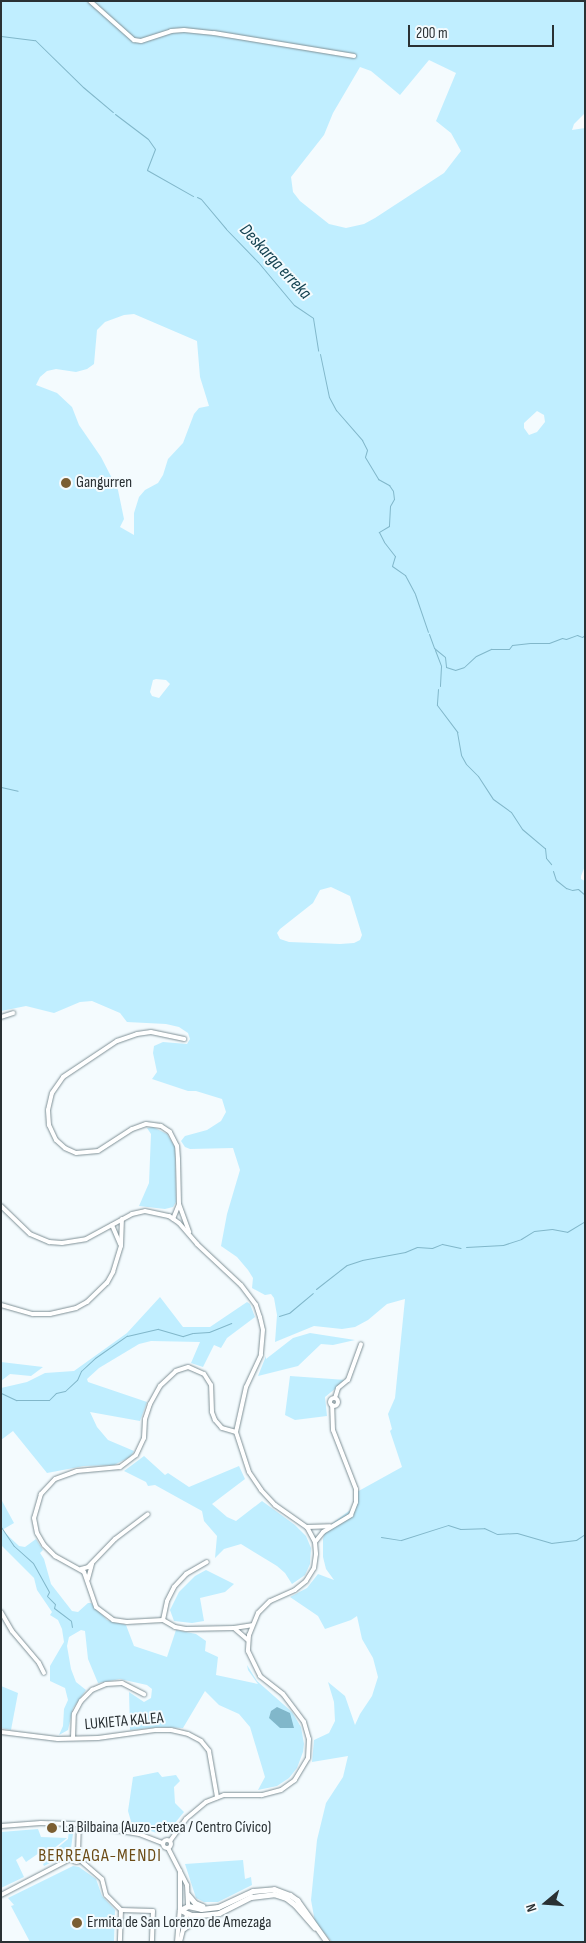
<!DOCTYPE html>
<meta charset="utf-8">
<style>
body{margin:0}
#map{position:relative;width:586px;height:1943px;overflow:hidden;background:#f4fbfe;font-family:"Sofia Sans Condensed",sans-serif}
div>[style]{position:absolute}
.green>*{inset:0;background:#c0eeff}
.water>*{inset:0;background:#81b7ca}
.stream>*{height:1px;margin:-0.5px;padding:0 0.5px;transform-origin:0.5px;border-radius:0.5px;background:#81b7ca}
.roads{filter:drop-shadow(0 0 1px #7f9096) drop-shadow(0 0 1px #7f9096)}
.minor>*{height:4px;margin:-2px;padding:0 2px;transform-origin:2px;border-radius:2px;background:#fff}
.minor>.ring{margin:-2px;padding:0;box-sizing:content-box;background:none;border:4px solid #fff;border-radius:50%}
.tertiary>*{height:5px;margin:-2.5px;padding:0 2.5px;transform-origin:2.5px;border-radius:2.5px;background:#fff}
.dots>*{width:14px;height:14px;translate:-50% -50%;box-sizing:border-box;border:2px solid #f4fbfe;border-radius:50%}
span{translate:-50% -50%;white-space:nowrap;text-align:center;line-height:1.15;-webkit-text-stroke:4px #f4fbfe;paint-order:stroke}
.poi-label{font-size:16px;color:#2a3134}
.left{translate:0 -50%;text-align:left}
.street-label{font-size:16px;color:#2a3134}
.water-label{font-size:18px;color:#144352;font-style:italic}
.neighbourhood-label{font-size:18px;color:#6c4c17;letter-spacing:1px}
.frame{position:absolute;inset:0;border:2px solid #2a3134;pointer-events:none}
.north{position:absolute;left:521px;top:1878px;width:50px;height:50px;-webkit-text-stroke:4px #f4fbfe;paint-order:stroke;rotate:252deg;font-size:14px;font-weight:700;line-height:20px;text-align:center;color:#2a3134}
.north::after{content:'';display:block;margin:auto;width:18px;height:22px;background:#2a3134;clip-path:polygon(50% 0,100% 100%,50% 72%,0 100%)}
.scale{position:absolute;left:408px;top:25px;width:146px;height:22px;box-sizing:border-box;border:2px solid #2a3134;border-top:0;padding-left:6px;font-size:15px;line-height:18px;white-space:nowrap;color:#2a3134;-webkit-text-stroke:4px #f4fbfe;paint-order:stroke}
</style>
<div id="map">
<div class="green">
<i style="clip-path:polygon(evenodd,1px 1px,585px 1px,585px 113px,574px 124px,572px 130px,585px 128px,585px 866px,581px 876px,581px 879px,585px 881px,585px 1942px,332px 1942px,315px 1922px,311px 1900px,317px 1840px,326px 1803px,343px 1777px,348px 1756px,312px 1762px,314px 1740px,329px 1733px,335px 1721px,334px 1702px,328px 1682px,345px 1696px,355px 1725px,360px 1714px,372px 1696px,378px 1677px,373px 1658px,362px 1639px,357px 1616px,351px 1620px,325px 1629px,318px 1616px,290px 1597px,307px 1588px,318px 1574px,334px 1580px,326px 1569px,323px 1557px,323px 1539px,325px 1532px,330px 1525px,353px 1508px,355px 1493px,402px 1467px,390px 1431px,392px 1429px,388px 1414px,395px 1398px,405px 1299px,387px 1304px,368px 1320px,355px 1327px,342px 1329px,314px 1326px,275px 1342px,277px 1315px,274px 1298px,271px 1294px,265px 1295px,252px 1288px,253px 1278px,248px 1270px,237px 1257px,221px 1246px,227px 1214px,240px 1170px,233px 1148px,190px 1149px,185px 1147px,181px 1141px,185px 1136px,207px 1130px,221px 1121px,226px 1112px,222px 1099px,196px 1091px,188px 1091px,152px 1079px,157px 1072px,153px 1053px,154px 1046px,163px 1042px,187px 1044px,190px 1039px,188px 1033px,179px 1027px,166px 1024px,127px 1022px,120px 1013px,92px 1001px,80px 1002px,54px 1013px,26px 1006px,1px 1011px,1px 1px,429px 60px,456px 73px,436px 121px,451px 133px,461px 151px,444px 173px,375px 218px,364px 224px,346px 228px,329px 224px,300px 201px,293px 192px,291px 177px,324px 135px,333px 113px,360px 67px,371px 71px,400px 95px,429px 60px,1px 1px,134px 314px,197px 341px,200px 377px,209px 406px,199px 408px,194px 414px,183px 443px,168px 459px,163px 475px,158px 483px,145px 490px,139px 497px,134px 513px,134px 535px,120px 527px,124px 519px,118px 490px,101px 457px,79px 425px,72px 407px,57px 393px,36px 385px,40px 377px,47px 371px,56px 369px,76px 372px,87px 369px,94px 364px,97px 330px,105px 322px,124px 315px,134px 314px,1px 1px,537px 411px,544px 415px,545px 422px,537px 432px,529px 435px,524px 428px,524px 423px,537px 411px,1px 1px,156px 679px,166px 680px,170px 684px,159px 698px,152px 696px,150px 692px,153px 680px,156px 679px,1px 1px,331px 887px,350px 896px,362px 935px,360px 940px,354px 943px,340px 944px,289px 942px,280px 939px,277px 933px,280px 929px,313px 903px,320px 890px,331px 887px)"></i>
<i style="clip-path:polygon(153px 1127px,167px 1134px,175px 1147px,176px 1202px,173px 1207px,165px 1209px,139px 1206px,149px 1183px,151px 1134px,147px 1128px)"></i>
<i style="clip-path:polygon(160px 1297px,183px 1327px,210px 1327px,247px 1302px,250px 1304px,255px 1317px,227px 1338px,221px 1348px,214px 1345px,203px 1367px,191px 1363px,200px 1342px,151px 1341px,139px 1344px,99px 1368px,87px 1379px,88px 1382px,147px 1402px,140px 1421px,90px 1412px,97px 1427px,108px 1440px,134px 1451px,130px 1457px,114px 1465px,84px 1466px,47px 1473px,13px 1431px,1px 1440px,1px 1388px,27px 1382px,45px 1373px,74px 1371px,127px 1333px)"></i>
<i style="clip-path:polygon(310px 1333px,355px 1340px,333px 1345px,321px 1344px,298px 1366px,258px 1376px,266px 1356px,266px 1359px,293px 1338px)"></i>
<i style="clip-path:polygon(1px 1362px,43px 1367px,31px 1376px,10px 1374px,1px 1381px)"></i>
<i style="clip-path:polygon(290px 1376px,346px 1380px,325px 1397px,327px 1416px,295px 1420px,285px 1415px)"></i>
<i style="clip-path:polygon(144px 1456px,165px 1475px,168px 1473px,189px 1487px,239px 1466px,245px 1479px,212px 1504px,227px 1517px,236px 1521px,262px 1501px,295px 1525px,306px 1536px,311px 1548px,310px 1564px,305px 1575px,292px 1584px,285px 1573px,277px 1566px,241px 1544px,224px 1549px,215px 1558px,217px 1536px,204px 1521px,202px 1511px,155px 1485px,148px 1486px,146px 1482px,124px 1471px)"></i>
<i style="clip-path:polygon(1px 1499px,14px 1523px,2px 1530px,19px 1546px,25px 1547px,36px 1539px,43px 1550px,40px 1553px,44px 1559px,51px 1584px,72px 1611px,78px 1612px,88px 1603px,91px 1603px,107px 1620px,126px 1625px,134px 1646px,167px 1657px,176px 1630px,196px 1634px,206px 1641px,205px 1651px,218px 1657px,216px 1675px,258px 1684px,248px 1670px,247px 1665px,257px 1681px,292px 1712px,301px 1727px,304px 1744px,303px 1752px,297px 1768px,289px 1778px,277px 1786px,258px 1790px,265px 1777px,250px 1727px,239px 1714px,219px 1705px,205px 1691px,183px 1728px,160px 1727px,130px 1730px,129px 1692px,144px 1702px,151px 1698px,152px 1689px,147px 1685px,120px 1679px,98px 1683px,88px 1659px,85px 1631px,81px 1630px,69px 1637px,67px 1646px,71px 1669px,76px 1682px,86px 1690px,73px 1708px,68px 1730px,59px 1735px,63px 1726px,64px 1709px,68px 1700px,65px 1688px,50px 1681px,50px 1666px,64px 1642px,62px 1629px,58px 1620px,50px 1615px,52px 1612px,37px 1590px,34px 1578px,1px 1545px)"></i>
<i style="clip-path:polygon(206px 1570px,234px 1584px,225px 1592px,200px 1598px,204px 1621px,192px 1623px,174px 1621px,170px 1610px,179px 1592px,195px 1576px)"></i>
<i style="clip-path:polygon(1px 1686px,18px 1693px,11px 1730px,1px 1728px)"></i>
<i style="clip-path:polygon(158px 1772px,162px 1777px,176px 1775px,180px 1781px,174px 1787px,175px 1803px,184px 1812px,170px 1829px,157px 1833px,132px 1825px,128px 1811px,133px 1777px)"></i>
<i style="clip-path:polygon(38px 1829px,41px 1837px,67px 1838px,43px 1857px,39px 1853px,26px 1862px,22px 1856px,16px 1860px,24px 1877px,1px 1888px,1px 1832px)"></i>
<i style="clip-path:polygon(69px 1830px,73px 1834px,71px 1848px,66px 1855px,44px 1866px,43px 1864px,46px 1862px,44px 1859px,68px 1839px)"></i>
<i style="clip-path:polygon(243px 1860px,245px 1879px,251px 1877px,252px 1885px,218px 1902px,204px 1902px,196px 1898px,185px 1864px)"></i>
<i style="clip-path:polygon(73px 1866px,79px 1867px,96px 1879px,102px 1896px,115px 1910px,114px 1941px,30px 1942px,11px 1906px,14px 1905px,8px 1898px)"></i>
</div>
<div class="water">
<i style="clip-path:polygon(277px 1707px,290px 1713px,294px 1728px,280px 1728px,269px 1718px,271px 1711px)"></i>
</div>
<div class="stream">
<i style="left:1px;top:36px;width:34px;rotate:7deg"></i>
<i style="left:35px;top:40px;width:67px;rotate:44.4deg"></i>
<i style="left:83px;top:87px;width:39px;rotate:40deg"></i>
<i style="left:115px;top:114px;width:41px;rotate:37.1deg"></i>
<i style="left:148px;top:139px;width:12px;rotate:55deg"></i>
<i style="left:155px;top:149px;width:22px;rotate:111deg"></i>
<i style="left:147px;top:170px;width:53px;rotate:29.5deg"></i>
<i style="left:197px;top:197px;width:4px;rotate:27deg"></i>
<i style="left:201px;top:199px;width:39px;rotate:50deg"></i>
<i style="left:226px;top:229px;width:46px;rotate:45.9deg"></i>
<i style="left:258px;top:262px;width:56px;rotate:50.1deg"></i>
<i style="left:294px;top:305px;width:23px;rotate:34deg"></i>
<i style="left:313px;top:318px;width:33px;rotate:81deg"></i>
<i style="left:320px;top:354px;width:44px;rotate:78.2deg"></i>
<i style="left:329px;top:397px;width:15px;rotate:62deg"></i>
<i style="left:336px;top:410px;width:40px;rotate:49deg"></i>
<i style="left:362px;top:440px;width:11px;rotate:63deg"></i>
<i style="left:367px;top:450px;width:7px;rotate:106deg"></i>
<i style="left:365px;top:457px;width:26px;rotate:59deg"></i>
<i style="left:378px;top:479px;width:13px;rotate:29deg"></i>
<i style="left:389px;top:485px;width:7px;rotate:56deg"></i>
<i style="left:393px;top:491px;width:8px;rotate:83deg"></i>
<i style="left:394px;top:499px;width:8px;rotate:120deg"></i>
<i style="left:390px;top:506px;width:20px;rotate:93deg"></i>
<i style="left:389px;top:526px;width:12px;rotate:149deg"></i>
<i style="left:379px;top:532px;width:11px;rotate:63deg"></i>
<i style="left:384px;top:542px;width:18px;rotate:52deg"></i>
<i style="left:395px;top:556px;width:10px;rotate:107deg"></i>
<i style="left:392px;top:566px;width:16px;rotate:35deg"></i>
<i style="left:405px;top:575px;width:21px;rotate:62deg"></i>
<i style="left:415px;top:594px;width:40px;rotate:71.1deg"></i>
<i style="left:429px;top:634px;width:15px;rotate:70deg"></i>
<i style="left:434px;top:648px;width:14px;rotate:39deg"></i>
<i style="left:445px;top:657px;width:10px;rotate:84deg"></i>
<i style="left:446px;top:667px;width:9px;rotate:18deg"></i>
<i style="left:455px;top:670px;width:9px;rotate:-18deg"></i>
<i style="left:464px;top:667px;width:16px;rotate:-43deg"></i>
<i style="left:476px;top:656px;width:17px;rotate:-25deg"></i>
<i style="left:491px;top:649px;width:18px"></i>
<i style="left:509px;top:649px;width:5px;rotate:-53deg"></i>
<i style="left:512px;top:645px;width:18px;rotate:-6deg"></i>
<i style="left:530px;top:643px;width:19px"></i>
<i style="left:549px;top:643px;width:14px;rotate:-21deg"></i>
<i style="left:562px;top:638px;width:4px;rotate:14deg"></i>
<i style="left:566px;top:639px;width:12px;rotate:-20deg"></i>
<i style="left:577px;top:635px;width:5px;rotate:22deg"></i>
<i style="left:582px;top:637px;width:4px;rotate:-34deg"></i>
<i style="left:435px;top:650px;width:17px;rotate:69deg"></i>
<i style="left:441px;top:666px;width:20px;rotate:93deg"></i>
<i style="left:438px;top:689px;width:16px;rotate:94deg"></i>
<i style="left:437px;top:705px;width:34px;rotate:53deg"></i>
<i style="left:457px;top:732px;width:23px;rotate:80deg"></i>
<i style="left:461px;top:755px;width:10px;rotate:61deg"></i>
<i style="left:466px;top:764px;width:17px;rotate:45deg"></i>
<i style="left:478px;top:776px;width:27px;rotate:57deg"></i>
<i style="left:493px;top:799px;width:22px;rotate:36deg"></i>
<i style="left:511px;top:812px;width:20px;rotate:57deg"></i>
<i style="left:522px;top:829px;width:30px;rotate:40deg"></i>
<i style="left:545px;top:848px;width:10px;rotate:84deg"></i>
<i style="left:546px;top:858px;width:8px;rotate:50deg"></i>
<i style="left:1px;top:787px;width:17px;rotate:13deg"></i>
<i style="left:553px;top:871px;width:9px;rotate:72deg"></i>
<i style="left:556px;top:880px;width:13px;rotate:39deg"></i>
<i style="left:566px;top:888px;width:6px;rotate:18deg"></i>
<i style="left:572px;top:890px;width:6px;rotate:-9deg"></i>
<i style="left:578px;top:889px;width:9px;rotate:41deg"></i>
<i style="left:466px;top:1247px;width:37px;rotate:-3deg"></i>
<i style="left:503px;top:1245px;width:19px;rotate:-18deg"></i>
<i style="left:521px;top:1239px;width:15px;rotate:-32deg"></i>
<i style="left:534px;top:1231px;width:18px;rotate:-6deg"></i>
<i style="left:552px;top:1229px;width:15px;rotate:11deg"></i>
<i style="left:567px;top:1232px;width:21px;rotate:-31deg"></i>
<i style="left:316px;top:1289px;width:39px;rotate:-38deg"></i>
<i style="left:347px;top:1265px;width:16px;rotate:-18deg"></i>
<i style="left:362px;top:1260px;width:44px;rotate:-10.5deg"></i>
<i style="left:405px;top:1252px;width:13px;rotate:-23deg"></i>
<i style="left:417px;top:1247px;width:15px;rotate:4deg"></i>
<i style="left:432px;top:1248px;width:11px;rotate:-22deg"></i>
<i style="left:442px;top:1244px;width:19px;rotate:12deg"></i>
<i style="left:279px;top:1316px;width:10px;rotate:-17deg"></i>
<i style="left:289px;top:1313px;width:31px;rotate:-40deg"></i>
<i style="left:1px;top:1393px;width:17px;rotate:25deg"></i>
<i style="left:16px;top:1400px;width:33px"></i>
<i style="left:49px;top:1400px;width:10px;rotate:-45deg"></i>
<i style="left:56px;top:1393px;width:9px;rotate:-13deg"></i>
<i style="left:65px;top:1391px;width:16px;rotate:-43deg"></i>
<i style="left:77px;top:1380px;width:10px;rotate:-66deg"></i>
<i style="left:81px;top:1371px;width:19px;rotate:-43deg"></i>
<i style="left:95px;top:1358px;width:39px;rotate:-35deg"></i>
<i style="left:127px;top:1336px;width:32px;rotate:-13deg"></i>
<i style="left:158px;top:1329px;width:26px;rotate:16deg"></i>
<i style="left:183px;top:1336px;width:10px;rotate:-17deg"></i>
<i style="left:193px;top:1333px;width:16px;rotate:-4deg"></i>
<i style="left:209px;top:1332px;width:24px;rotate:-22deg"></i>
<i style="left:1px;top:1527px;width:23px;rotate:56deg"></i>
<i style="left:14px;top:1546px;width:25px;rotate:42deg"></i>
<i style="left:33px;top:1563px;width:33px;rotate:61deg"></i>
<i style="left:49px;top:1592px;width:4px;rotate:117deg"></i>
<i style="left:47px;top:1596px;width:11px;rotate:45deg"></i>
<i style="left:55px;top:1604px;width:4px;rotate:104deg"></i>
<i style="left:54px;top:1608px;width:21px;rotate:37deg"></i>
<i style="left:71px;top:1621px;width:6px;rotate:81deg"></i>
<i style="left:381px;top:1537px;width:20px;rotate:9deg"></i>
<i style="left:401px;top:1540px;width:49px;rotate:-17.7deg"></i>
<i style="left:448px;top:1525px;width:13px;rotate:18deg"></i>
<i style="left:460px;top:1529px;width:24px;rotate:-2deg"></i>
<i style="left:484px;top:1528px;width:14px;rotate:25deg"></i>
<i style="left:497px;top:1534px;width:20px;rotate:-3deg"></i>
<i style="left:517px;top:1533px;width:35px;rotate:16deg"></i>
<i style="left:551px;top:1543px;width:25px;rotate:-7deg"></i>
<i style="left:576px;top:1540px;width:11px;rotate:-34deg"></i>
</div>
<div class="roads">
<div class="minor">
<i style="left:90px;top:1px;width:59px;rotate:41.6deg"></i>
<i style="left:134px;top:40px;width:7px;rotate:8deg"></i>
<i style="left:141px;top:41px;width:32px;rotate:-18deg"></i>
<i style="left:171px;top:31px;width:13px;rotate:-4deg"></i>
<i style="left:184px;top:30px;width:30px;rotate:6deg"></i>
<i style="left:214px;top:33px;width:142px;rotate:9.3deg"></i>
<i style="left:1px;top:1017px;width:13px;rotate:-18deg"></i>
<i style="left:179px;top:1204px;width:30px;rotate:70deg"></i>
<i style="left:1px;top:1206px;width:40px;rotate:44deg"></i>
<i style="left:30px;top:1234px;width:21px;rotate:23deg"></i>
<i style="left:49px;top:1242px;width:13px;rotate:4deg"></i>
<i style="left:62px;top:1243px;width:24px;rotate:-9deg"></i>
<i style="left:86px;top:1239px;width:52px;rotate:-28.5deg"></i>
<i style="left:132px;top:1214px;width:13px;rotate:-13deg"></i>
<i style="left:145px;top:1211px;width:25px;rotate:12deg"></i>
<i style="left:169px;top:1216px;width:12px;rotate:35deg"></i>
<i style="left:179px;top:1223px;width:28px;rotate:49deg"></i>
<i style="left:197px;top:1244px;width:60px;rotate:43deg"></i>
<i style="left:241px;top:1285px;width:25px;rotate:53deg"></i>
<i style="left:256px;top:1305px;width:13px;rotate:72deg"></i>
<i style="left:260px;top:1317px;width:13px;rotate:77deg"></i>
<i style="left:263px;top:1330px;width:25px;rotate:95deg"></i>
<i style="left:261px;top:1355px;width:35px;rotate:115deg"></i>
<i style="left:246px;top:1387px;width:46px;rotate:102.5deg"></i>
<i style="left:236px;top:1432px;width:42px;rotate:72deg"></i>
<i style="left:249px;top:1472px;width:22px;rotate:56deg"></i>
<i style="left:261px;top:1490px;width:21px;rotate:47deg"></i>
<i style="left:275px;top:1505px;width:39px;rotate:35deg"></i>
<i style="left:307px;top:1527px;width:17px;rotate:62deg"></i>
<i style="left:315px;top:1542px;width:12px;rotate:85deg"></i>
<i style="left:316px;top:1554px;width:14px;rotate:98deg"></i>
<i style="left:314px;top:1568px;width:15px;rotate:122deg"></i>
<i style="left:306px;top:1581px;width:14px;rotate:141deg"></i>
<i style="left:295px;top:1590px;width:27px;rotate:156deg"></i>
<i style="left:270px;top:1601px;width:17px;rotate:135deg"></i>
<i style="left:258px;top:1613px;width:24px;rotate:112deg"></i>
<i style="left:249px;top:1635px;width:16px;rotate:94deg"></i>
<i style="left:248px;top:1651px;width:28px;rotate:64deg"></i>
<i style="left:260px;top:1676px;width:29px;rotate:38deg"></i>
<i style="left:283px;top:1694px;width:35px;rotate:53deg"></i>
<i style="left:304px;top:1722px;width:18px;rotate:74deg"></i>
<i style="left:309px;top:1739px;width:19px;rotate:93deg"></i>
<i style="left:308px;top:1758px;width:26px;rotate:121deg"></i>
<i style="left:295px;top:1780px;width:17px;rotate:144deg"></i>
<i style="left:281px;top:1790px;width:20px;rotate:165deg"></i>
<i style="left:262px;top:1795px;width:38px;rotate:180deg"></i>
<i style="left:224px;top:1795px;width:19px;rotate:159deg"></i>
<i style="left:206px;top:1802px;width:26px;rotate:140deg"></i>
<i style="left:186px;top:1819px;width:27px;rotate:126deg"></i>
<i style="left:173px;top:1219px;width:16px;rotate:-68deg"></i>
<i style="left:179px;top:1204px;width:45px;rotate:-91.3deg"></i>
<i style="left:178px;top:1159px;width:13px;rotate:-94deg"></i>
<i style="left:177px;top:1146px;width:16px;rotate:-117deg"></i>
<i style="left:170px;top:1132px;width:11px;rotate:-146deg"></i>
<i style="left:161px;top:1126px;width:15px;rotate:-172deg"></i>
<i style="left:146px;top:1124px;width:15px;rotate:160deg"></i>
<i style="left:132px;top:1129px;width:40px;rotate:147.1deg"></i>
<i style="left:98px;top:1151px;width:22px;rotate:175deg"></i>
<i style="left:76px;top:1153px;width:12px;rotate:-156deg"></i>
<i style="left:65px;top:1148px;width:12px;rotate:-138deg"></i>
<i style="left:56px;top:1140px;width:17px;rotate:-115deg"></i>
<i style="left:49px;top:1125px;width:15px;rotate:-94deg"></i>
<i style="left:48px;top:1110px;width:17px;rotate:-77deg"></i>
<i style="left:52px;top:1093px;width:19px;rotate:-55deg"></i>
<i style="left:63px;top:1077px;width:65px;rotate:-33.7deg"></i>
<i style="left:117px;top:1041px;width:21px;rotate:-19deg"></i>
<i style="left:137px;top:1034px;width:14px;rotate:-8deg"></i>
<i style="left:151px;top:1032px;width:34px;rotate:12deg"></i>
<i style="left:112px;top:1225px;width:21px;rotate:67deg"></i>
<i style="left:1px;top:1305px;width:33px;rotate:16deg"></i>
<i style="left:33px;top:1314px;width:17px"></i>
<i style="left:50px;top:1314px;width:27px;rotate:-13deg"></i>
<i style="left:76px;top:1308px;width:13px;rotate:-29deg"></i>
<i style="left:87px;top:1302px;width:28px;rotate:-44deg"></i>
<i style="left:107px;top:1283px;width:13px;rotate:-61deg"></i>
<i style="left:113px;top:1272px;width:27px;rotate:-73deg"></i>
<i style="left:121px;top:1246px;width:27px;rotate:-88deg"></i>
<i style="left:335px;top:1398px;width:10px;rotate:-73deg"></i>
<i style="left:338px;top:1388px;width:13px;rotate:-39deg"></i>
<i style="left:348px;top:1380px;width:38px;rotate:-70deg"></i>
<i class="ring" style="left:330px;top:1398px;width:4px;height:4px"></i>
<i style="left:236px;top:1432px;width:15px;rotate:-164deg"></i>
<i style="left:222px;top:1428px;width:11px;rotate:-131deg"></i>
<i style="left:215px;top:1420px;width:9px;rotate:-111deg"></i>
<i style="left:212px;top:1412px;width:27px;rotate:-92deg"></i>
<i style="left:211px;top:1385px;width:13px;rotate:-122deg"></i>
<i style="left:204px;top:1374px;width:17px;rotate:-156deg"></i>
<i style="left:188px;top:1367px;width:13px;rotate:162deg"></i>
<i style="left:176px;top:1371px;width:22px;rotate:137deg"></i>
<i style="left:160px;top:1386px;width:21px;rotate:119deg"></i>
<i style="left:150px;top:1404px;width:16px;rotate:108deg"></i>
<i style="left:145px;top:1419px;width:19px;rotate:93deg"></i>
<i style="left:144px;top:1438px;width:19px;rotate:115deg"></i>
<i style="left:136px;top:1455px;width:20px;rotate:143deg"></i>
<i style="left:120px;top:1467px;width:43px;rotate:174.7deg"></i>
<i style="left:77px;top:1471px;width:23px;rotate:160deg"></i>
<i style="left:55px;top:1479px;width:21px;rotate:133deg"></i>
<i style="left:41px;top:1494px;width:25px;rotate:106deg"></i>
<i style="left:34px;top:1518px;width:15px;rotate:79deg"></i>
<i style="left:37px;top:1533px;width:14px;rotate:60deg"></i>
<i style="left:44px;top:1545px;width:16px;rotate:45deg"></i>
<i style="left:55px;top:1556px;width:33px;rotate:29deg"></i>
<i style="left:84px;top:1572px;width:37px;rotate:71deg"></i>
<i style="left:96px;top:1607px;width:21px;rotate:37deg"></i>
<i style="left:113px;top:1620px;width:14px;rotate:8deg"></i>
<i style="left:127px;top:1622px;width:36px;rotate:-3deg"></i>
<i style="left:163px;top:1620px;width:14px;rotate:30deg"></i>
<i style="left:175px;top:1627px;width:11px;rotate:10deg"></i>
<i style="left:186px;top:1629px;width:48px;rotate:-1.2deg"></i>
<i style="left:234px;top:1628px;width:18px;rotate:-9deg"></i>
<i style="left:307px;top:1527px;width:23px;rotate:-2deg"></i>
<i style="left:315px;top:1542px;width:13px;rotate:-51deg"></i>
<i style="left:323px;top:1532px;width:33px;rotate:-31deg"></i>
<i style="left:351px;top:1515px;width:14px;rotate:-69deg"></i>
<i style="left:356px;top:1502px;width:13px;rotate:-90deg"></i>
<i style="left:356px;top:1489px;width:63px;rotate:-111.3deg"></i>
<i style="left:333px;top:1430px;width:25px;rotate:-92deg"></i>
<i style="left:81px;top:1569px;width:7px;rotate:-16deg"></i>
<i style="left:88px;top:1567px;width:39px;rotate:-46deg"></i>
<i style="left:115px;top:1539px;width:41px;rotate:-37.1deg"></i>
<i style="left:88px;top:1579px;width:16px;rotate:-75deg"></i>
<i style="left:1px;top:1612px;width:22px;rotate:60deg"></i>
<i style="left:12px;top:1631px;width:42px;rotate:49.8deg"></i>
<i style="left:39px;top:1663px;width:11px;rotate:63deg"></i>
<i style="left:163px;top:1620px;width:19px;rotate:-78deg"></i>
<i style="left:167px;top:1601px;width:16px;rotate:-63deg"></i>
<i style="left:174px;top:1587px;width:18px;rotate:-47deg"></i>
<i style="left:186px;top:1574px;width:24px;rotate:-30deg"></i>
<i style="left:234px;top:1628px;width:18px;rotate:41deg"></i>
<i style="left:1px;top:1732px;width:57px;rotate:7deg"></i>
<i style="left:58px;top:1739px;width:40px;rotate:-1.4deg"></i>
<i style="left:98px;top:1738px;width:59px;rotate:-7.9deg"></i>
<i style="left:156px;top:1730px;width:15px"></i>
<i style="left:171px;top:1730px;width:17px;rotate:13deg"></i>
<i style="left:188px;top:1734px;width:15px;rotate:28deg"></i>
<i style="left:201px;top:1741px;width:13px;rotate:51deg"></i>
<i style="left:209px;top:1751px;width:47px;rotate:80.1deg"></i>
<i style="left:73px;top:1738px;width:24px;rotate:-88deg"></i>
<i style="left:74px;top:1714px;width:15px;rotate:-62deg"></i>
<i style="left:81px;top:1701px;width:16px;rotate:-45deg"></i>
<i style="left:92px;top:1690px;width:15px;rotate:-23deg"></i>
<i style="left:106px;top:1684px;width:16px;rotate:-4deg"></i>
<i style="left:122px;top:1683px;width:25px;rotate:27deg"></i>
<i style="left:1px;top:1826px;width:40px;rotate:-4.3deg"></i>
<i style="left:41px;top:1823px;width:38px;rotate:2deg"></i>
<i style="left:79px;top:1824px;width:61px;rotate:9.5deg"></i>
<i style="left:139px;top:1834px;width:26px;rotate:21deg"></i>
<i class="ring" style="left:163px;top:1840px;width:4px;height:4px"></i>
<i style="left:168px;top:1848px;width:42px;rotate:62.8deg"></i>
<i style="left:187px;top:1885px;width:21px;rotate:87deg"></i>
<i style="left:78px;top:1852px;width:28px;rotate:-88deg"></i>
<i class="ring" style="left:71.5px;top:1852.5px;width:5px;height:5px"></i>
<i style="left:80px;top:1860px;width:29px;rotate:41deg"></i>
<i style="left:102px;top:1879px;width:16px;rotate:76deg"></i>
<i style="left:106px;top:1895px;width:21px;rotate:45deg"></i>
<i style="left:121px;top:1910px;width:32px;rotate:92deg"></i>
<i style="left:1px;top:1895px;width:80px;rotate:-27.5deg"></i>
<i style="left:121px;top:1910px;width:32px;rotate:2deg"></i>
<i style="left:153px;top:1911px;width:31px;rotate:92deg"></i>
<i style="left:177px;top:1942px;width:32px;rotate:-85deg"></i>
<i style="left:180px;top:1910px;width:39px;rotate:-90deg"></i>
<i style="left:180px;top:1942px;width:29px;rotate:-76deg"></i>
</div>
<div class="tertiary">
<i style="left:188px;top:1895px;width:11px;rotate:49deg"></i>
<i style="left:195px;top:1903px;width:8px;rotate:23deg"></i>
<i style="left:180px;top:1910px;width:9px;rotate:-27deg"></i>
<i style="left:188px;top:1906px;width:13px;rotate:13deg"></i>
<i style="left:201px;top:1909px;width:17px;rotate:-7deg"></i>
<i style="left:218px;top:1907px;width:38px;rotate:-25deg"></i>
<i style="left:253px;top:1891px;width:21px;rotate:-5deg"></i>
<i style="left:274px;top:1889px;width:17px;rotate:21deg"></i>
<i style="left:290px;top:1895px;width:9px;rotate:36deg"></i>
<i style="left:297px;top:1900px;width:52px;rotate:54.5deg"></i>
<i style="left:180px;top:1910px;width:12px;rotate:24deg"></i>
<i style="left:191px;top:1915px;width:10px"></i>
<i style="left:201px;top:1915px;width:18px;rotate:-6deg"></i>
<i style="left:219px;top:1913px;width:36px;rotate:-27deg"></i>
<i style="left:251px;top:1897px;width:23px;rotate:-7deg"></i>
<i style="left:274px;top:1894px;width:13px;rotate:18deg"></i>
<i style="left:286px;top:1898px;width:11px;rotate:38deg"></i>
<i style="left:295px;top:1905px;width:30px;rotate:49deg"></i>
<i style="left:184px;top:1928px;width:20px;rotate:-37deg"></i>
</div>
</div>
<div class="dots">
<i style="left:66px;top:483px;background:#7b5e32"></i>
<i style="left:52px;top:1828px;background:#7b5e32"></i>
<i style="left:77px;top:1923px;background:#7b5e32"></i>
</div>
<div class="poi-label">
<span class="left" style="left:76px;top:483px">Gangurren</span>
<span class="left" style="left:62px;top:1828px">La Bilbaina (Auzo-etxea / Centro Cívico)</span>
<span class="left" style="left:87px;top:1923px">Ermita de San Lorenzo de Amezaga</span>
</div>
<div class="street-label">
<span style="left:124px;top:1722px;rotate:-5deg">LUKIETA KALEA</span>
</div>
<div class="water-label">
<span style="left:275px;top:262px;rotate:47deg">Deskarga erreka</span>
</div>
<div class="neighbourhood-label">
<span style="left:100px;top:1856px">BERREAGA-MENDI</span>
</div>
<div class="frame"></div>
<div class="north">N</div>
<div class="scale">200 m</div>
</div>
